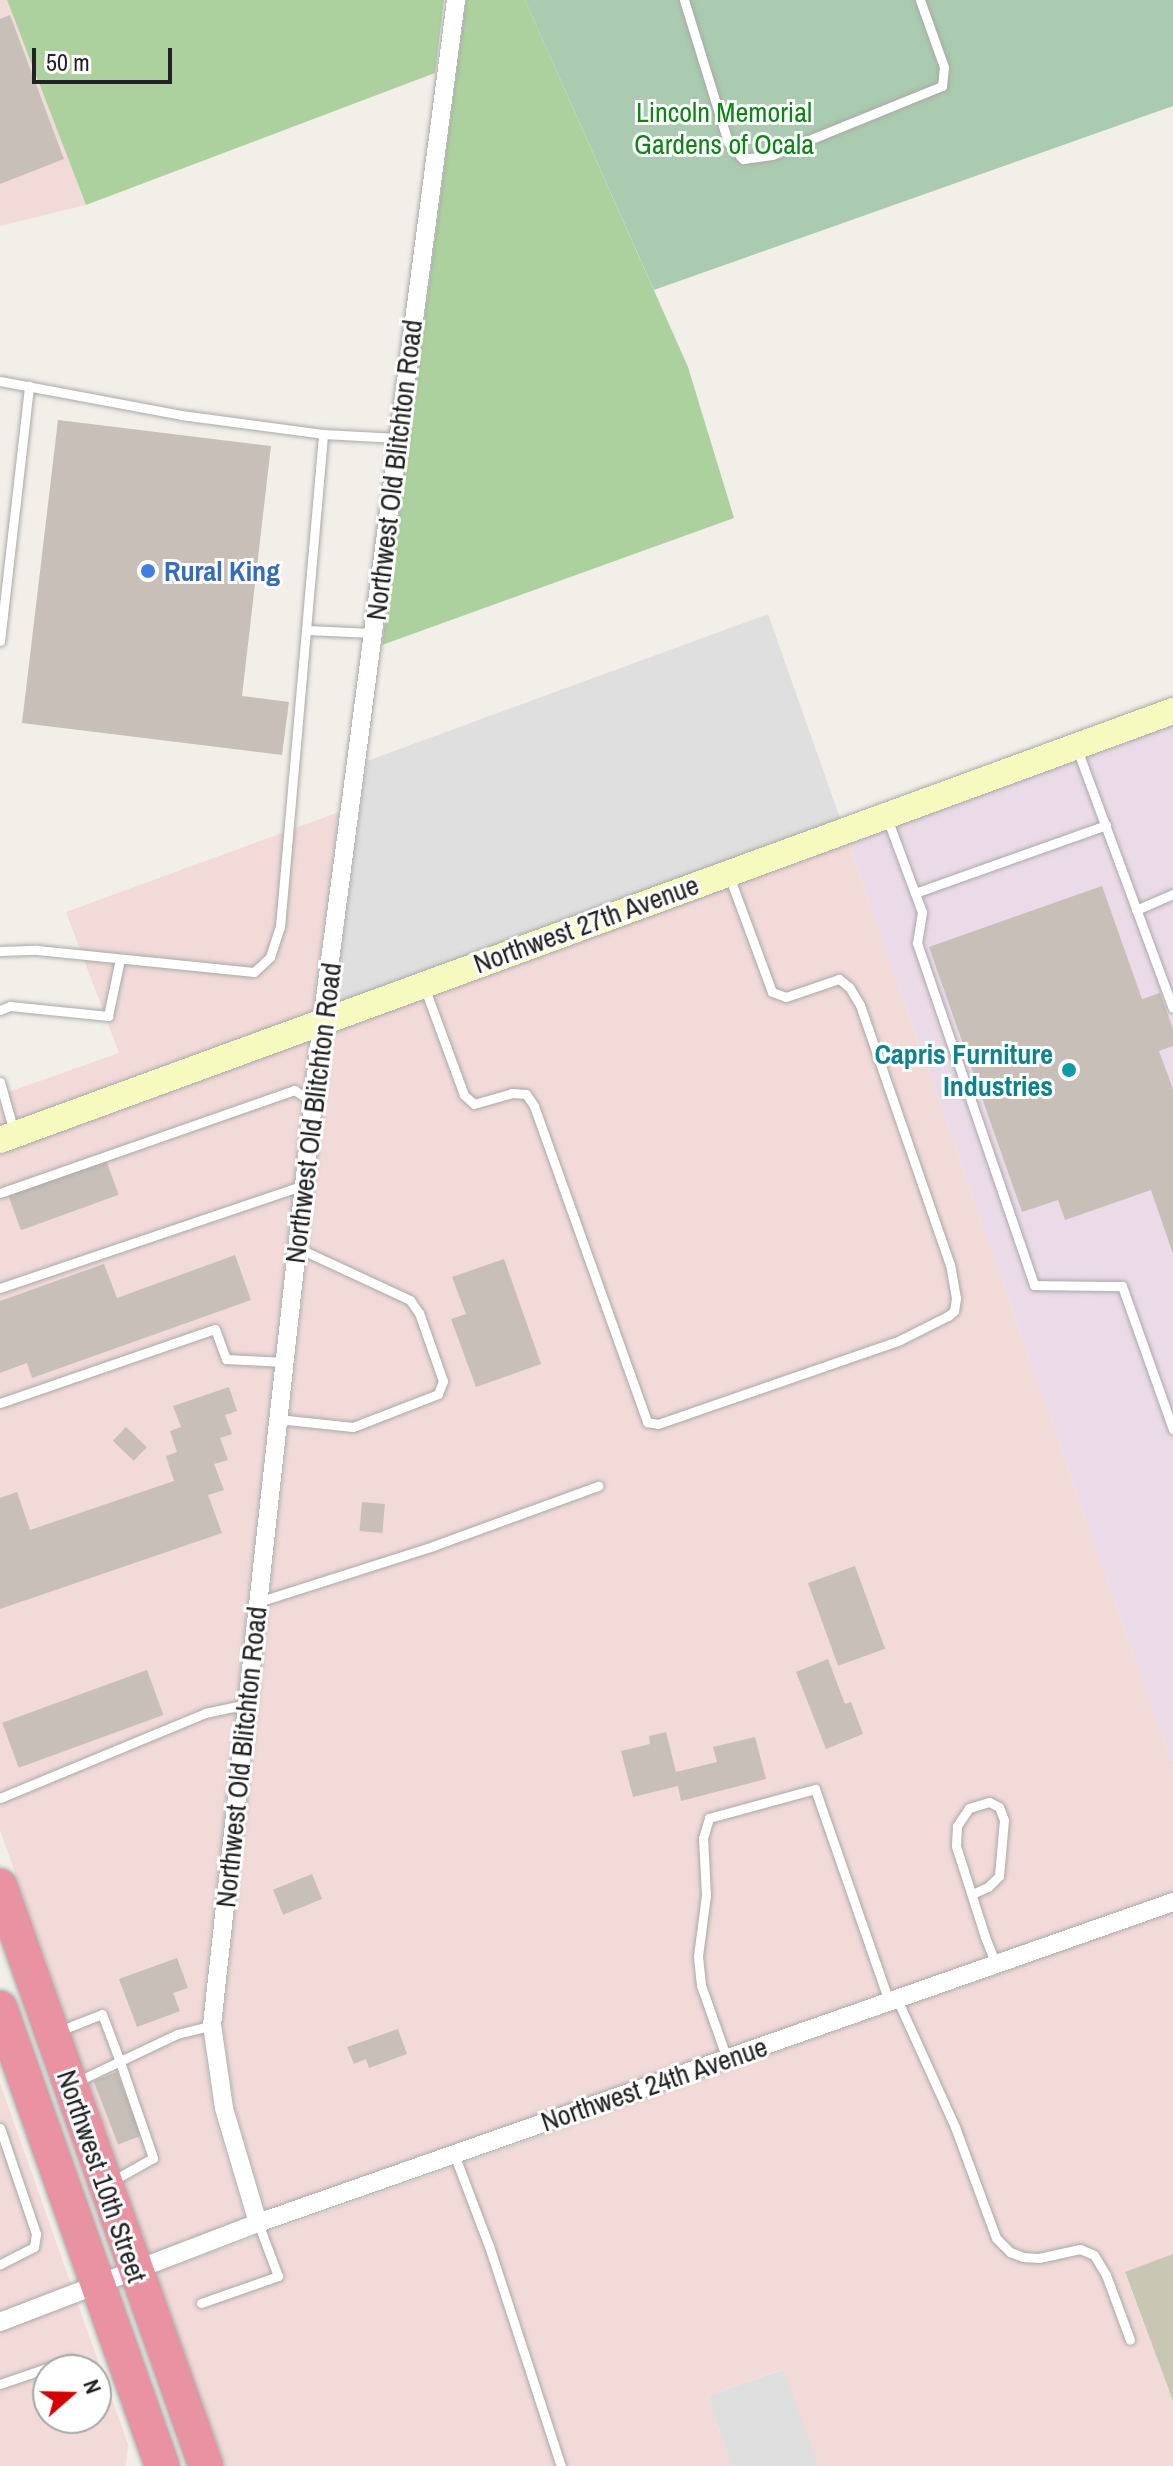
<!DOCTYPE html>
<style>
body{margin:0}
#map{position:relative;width:1173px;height:2466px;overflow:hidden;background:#f2efe9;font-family:"Archivo Narrow",sans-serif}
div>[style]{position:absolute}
.residential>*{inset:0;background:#e0dfdf}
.commercial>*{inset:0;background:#f2dad9}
.industrial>*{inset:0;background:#ebdbe8}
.construction>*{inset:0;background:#c7c7b4}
.forest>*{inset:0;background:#add19e}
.cemetery>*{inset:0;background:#aacbaf}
.building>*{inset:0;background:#c7bfb8;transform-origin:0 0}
.roads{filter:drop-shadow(0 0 2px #a9a9a9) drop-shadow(0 0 2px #a9a9a9)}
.lane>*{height:9px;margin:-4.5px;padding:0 4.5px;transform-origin:4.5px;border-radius:4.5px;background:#fff}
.street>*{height:18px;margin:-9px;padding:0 9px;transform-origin:9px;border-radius:9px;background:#fff}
.secondary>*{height:26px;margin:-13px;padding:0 13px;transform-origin:13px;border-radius:13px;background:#f7fabf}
.highway>*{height:34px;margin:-17px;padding:0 17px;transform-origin:17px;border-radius:17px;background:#e892a2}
.dots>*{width:22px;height:22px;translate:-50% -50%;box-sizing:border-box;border:4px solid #fff;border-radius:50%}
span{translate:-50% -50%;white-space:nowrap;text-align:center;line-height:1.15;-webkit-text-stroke:6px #fff;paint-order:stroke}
.park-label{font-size:28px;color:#0c8416}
.street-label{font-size:28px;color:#222}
.shop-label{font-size:28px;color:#366cbe;font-weight:700}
.left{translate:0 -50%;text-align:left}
.culture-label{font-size:28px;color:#0d838f;font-weight:700}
.right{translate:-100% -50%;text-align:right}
.north{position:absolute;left:32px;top:2354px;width:80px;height:80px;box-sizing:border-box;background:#fff;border:2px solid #a7a7a7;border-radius:50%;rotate:70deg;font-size:22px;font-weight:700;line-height:32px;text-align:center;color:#222}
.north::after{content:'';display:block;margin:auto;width:28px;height:36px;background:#d40000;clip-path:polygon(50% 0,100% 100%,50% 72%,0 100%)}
.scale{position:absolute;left:32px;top:48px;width:140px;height:36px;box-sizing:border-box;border:4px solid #222;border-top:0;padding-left:10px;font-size:24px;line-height:28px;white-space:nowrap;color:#222;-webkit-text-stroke:6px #fff;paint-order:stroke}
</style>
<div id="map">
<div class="residential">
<i style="clip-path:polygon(768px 614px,841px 821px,334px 1006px,367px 761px)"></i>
<i style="clip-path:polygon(784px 2369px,819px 2466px,731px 2466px,708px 2396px)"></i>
</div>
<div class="commercial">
<i style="clip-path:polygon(0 0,7px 0,86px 205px,0 226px)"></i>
<i style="clip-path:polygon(339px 812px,312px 1015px,0 1130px,0 1095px,119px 1053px,66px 912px)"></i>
<i style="clip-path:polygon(847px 839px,1173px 1767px,1173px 1892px,266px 2211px,234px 2105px,223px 2024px,332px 1028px)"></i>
<i style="clip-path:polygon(310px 1036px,201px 2025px,213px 2111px,245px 2218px,150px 2254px,0 1830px,0 1151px)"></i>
<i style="clip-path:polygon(1173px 1912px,1173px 2254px,1125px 2273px,1173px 2401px,1173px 2466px,819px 2466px,783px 2369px,708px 2396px,731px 2466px,225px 2466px,156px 2272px)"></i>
<i style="clip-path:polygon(0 2083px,71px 2284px,0 2312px)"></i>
<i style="clip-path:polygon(evenodd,77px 2302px,128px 2444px,126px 2466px,0 2466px,0 2332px,77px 2302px,48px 2370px,96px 2370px,96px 2418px,48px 2418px,48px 2370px)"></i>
</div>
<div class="industrial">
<i style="clip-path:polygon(1173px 721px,1173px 1767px,847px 839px)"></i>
</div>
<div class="construction">
<i style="clip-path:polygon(1173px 2254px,1173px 2401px,1125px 2272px)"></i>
</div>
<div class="forest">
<i style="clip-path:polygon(7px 0,444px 0,435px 73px,86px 205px)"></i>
<i style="clip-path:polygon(466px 0,525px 0,688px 367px,734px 518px,382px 645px)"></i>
</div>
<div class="cemetery">
<i style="clip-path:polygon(525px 0,1173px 0,1173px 106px,654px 290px)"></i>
</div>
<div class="building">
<i style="clip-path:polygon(10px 15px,64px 159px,0 184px,0 19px)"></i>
<i style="clip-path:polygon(58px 420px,271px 446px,242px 696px,289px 702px,282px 755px,22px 723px)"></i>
<i style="clip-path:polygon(1102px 886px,1142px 999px,1160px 993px,1173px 1029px,1173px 1046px,1159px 1051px,1173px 1089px,1173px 1254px,1151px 1190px,1065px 1220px,1058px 1200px,1022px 1212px,929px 947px)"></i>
<i style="left:106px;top:1160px;width:37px;height:104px;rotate:70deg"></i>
<i style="clip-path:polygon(235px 1255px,251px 1300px,32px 1378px,27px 1363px,0 1373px,0 1301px,104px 1264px,117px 1298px)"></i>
<i style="clip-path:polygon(504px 1259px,541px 1364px,476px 1387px,451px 1319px,466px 1314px,452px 1277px)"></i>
<i style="clip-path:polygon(229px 1387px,237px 1411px,225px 1415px,232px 1434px,220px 1438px,228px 1460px,214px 1464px,224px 1490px,208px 1495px,222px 1533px,0 1609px,0 1498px,17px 1492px,30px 1530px,174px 1481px,166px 1456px,177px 1452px,170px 1431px,181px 1427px,173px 1406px)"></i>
<i style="left:126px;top:1427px;width:29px;height:19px;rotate:44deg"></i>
<i style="left:362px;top:1502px;width:23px;height:29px;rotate:5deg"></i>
<i style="left:855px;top:1566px;width:88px;height:50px;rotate:70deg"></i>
<i style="clip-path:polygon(828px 1659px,845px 1704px,851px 1702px,863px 1734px,826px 1749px,796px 1672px)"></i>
<i style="left:147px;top:1670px;width:48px;height:154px;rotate:70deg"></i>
<i style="clip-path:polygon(666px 1732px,676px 1772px,717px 1762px,713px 1747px,755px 1737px,766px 1779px,681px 1801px,678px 1786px,633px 1797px,621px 1751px,650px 1744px,649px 1736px)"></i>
<i style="left:312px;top:1874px;width:27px;height:42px;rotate:68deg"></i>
<i style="clip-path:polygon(177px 1958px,188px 1988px,173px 1993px,180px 2011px,137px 2027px,119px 1979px)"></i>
<i style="clip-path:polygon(398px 2029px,407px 2054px,369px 2068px,366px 2059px,354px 2064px,347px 2047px)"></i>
<i style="left:117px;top:2072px;width:68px;height:25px;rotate:69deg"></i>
</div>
<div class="roads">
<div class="lane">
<i style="left:684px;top:0;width:149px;rotate:72.8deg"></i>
<i style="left:728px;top:142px;width:23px;rotate:49deg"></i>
<i style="left:743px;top:159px;width:29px;rotate:-8deg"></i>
<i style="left:772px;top:155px;width:183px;rotate:-22.1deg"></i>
<i style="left:942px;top:86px;width:19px;rotate:-84deg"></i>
<i style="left:944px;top:67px;width:71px;rotate:-109.7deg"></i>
<i style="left:0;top:381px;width:184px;rotate:10.6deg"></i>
<i style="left:181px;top:415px;width:143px;rotate:7.6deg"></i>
<i style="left:323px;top:434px;width:75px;rotate:3.1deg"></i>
<i style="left:306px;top:630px;width:67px;rotate:2.6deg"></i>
<i style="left:0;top:641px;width:257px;rotate:-83.5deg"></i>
<i style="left:1077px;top:749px;width:276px;rotate:69.7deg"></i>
<i style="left:887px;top:818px;width:100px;rotate:69.6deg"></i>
<i style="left:922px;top:912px;width:31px;rotate:99deg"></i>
<i style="left:917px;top:943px;width:361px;rotate:71.1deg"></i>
<i style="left:1034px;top:1285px;width:88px;rotate:0.7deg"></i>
<i style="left:1122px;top:1286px;width:152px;rotate:70.4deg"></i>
<i style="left:915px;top:893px;width:203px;rotate:-19.6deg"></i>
<i style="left:1136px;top:910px;width:40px;rotate:-23.4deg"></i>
<i style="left:0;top:951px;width:37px;rotate:-2deg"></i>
<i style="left:37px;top:950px;width:218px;rotate:5.8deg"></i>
<i style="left:254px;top:972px;width:22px;rotate:-43deg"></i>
<i style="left:270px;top:957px;width:32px;rotate:-72deg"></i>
<i style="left:280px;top:927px;width:495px;rotate:-85deg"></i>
<i style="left:425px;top:989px;width:113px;rotate:69.8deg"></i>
<i style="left:464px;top:1095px;width:13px;rotate:42deg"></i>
<i style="left:474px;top:1104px;width:40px;rotate:-16deg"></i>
<i style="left:512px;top:1093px;width:14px;rotate:4deg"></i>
<i style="left:526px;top:1094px;width:14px;rotate:56deg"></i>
<i style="left:534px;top:1106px;width:336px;rotate:70.3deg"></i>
<i style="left:647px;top:1422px;width:11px;rotate:10deg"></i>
<i style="left:658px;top:1424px;width:256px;rotate:-19.1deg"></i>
<i style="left:900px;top:1340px;width:54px;rotate:-26.6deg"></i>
<i style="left:948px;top:1316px;width:8px;rotate:-40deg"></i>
<i style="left:954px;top:1311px;width:13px;rotate:-81deg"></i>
<i style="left:956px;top:1298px;width:34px;rotate:-100deg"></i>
<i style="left:950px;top:1265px;width:275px;rotate:-109.1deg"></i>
<i style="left:860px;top:1005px;width:21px;rotate:-121deg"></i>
<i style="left:849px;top:987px;width:13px;rotate:-141deg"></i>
<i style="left:839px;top:979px;width:56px;rotate:161.2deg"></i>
<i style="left:786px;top:997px;width:15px;rotate:-160deg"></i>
<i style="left:772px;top:992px;width:124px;rotate:-110.3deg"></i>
<i style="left:0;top:1010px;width:11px;rotate:-22deg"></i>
<i style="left:10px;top:1006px;width:99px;rotate:5.8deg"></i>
<i style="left:108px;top:1016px;width:58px;rotate:-78.1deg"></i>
<i style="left:0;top:1082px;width:52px;rotate:74.4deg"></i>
<i style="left:0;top:1193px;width:312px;rotate:-19.3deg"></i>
<i style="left:294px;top:1090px;width:22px;rotate:32deg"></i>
<i style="left:0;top:1288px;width:321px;rotate:-18.7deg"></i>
<i style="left:0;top:1403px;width:227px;rotate:-19deg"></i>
<i style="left:215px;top:1329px;width:32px;rotate:70deg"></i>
<i style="left:226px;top:1359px;width:59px;rotate:2.9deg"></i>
<i style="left:278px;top:1419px;width:75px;rotate:6.1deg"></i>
<i style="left:353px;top:1427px;width:91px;rotate:-21.2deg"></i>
<i style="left:438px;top:1394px;width:14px;rotate:-69deg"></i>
<i style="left:443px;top:1381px;width:72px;rotate:-109.4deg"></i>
<i style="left:419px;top:1313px;width:16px;rotate:-125deg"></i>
<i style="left:410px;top:1300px;width:123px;rotate:-155.1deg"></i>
<i style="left:258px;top:1602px;width:184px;rotate:-17.7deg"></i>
<i style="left:433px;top:1546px;width:176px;rotate:-20deg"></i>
<i style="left:0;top:1798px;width:222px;rotate:-22.5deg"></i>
<i style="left:205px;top:1713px;width:43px;rotate:-12.1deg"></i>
<i style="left:972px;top:1894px;width:17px;rotate:-24deg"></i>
<i style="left:988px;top:1887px;width:16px;rotate:-45deg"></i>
<i style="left:999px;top:1876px;width:56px;rotate:-84.9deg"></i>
<i style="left:1004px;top:1820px;width:14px;rotate:-111deg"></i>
<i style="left:999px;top:1807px;width:11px;rotate:-153deg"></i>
<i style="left:989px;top:1802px;width:21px;rotate:163deg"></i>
<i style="left:969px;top:1808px;width:22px;rotate:124deg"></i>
<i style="left:957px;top:1826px;width:20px;rotate:93deg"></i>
<i style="left:956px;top:1846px;width:96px;rotate:72.3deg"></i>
<i style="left:985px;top:1937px;width:29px;rotate:68deg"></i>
<i style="left:897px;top:1999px;width:141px;rotate:65.6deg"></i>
<i style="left:955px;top:2127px;width:118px;rotate:69.7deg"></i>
<i style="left:996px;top:2238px;width:20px;rotate:45deg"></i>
<i style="left:1010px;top:2252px;width:14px;rotate:21deg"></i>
<i style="left:1023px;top:2257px;width:16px;rotate:4deg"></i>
<i style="left:1039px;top:2258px;width:42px;rotate:-12.4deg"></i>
<i style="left:1080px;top:2249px;width:15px;rotate:23deg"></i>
<i style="left:1094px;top:2255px;width:23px;rotate:59deg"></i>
<i style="left:1106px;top:2275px;width:69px;rotate:69.7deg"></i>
<i style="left:59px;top:2031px;width:46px;rotate:-21.6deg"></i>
<i style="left:102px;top:2014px;width:48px;rotate:69.3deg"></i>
<i style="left:119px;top:2059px;width:105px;rotate:71deg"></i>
<i style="left:153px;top:2158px;width:47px;rotate:150.7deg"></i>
<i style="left:727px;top:2059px;width:78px;rotate:-109.4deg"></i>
<i style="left:701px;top:1985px;width:29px;rotate:-96deg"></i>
<i style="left:698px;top:1956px;width:62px;rotate:-82.5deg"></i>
<i style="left:706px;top:1895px;width:57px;rotate:-93deg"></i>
<i style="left:703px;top:1838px;width:21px;rotate:-73deg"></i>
<i style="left:709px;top:1818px;width:110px;rotate:-15.3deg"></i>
<i style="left:815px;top:1789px;width:225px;rotate:70.8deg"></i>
<i style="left:76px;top:2082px;width:112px;rotate:-25.4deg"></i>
<i style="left:177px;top:2034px;width:36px;rotate:-14deg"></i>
<i style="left:0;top:2128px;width:112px;rotate:71.2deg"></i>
<i style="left:36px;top:2234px;width:13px;rotate:99deg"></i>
<i style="left:34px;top:2247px;width:38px;rotate:153deg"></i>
<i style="left:454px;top:2154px;width:98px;rotate:69.2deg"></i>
<i style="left:489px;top:2246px;width:231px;rotate:71.9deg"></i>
<i style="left:201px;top:2303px;width:82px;rotate:-19.3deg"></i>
<i style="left:278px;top:2276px;width:57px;rotate:-110.7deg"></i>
<i style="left:0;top:2384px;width:74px;rotate:-18.9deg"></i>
</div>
<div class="street">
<i style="left:258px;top:2223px;width:120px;rotate:-106.5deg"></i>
<i style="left:224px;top:2108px;width:84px;rotate:-98.2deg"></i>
<i style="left:212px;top:2025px;width:1010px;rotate:-83.75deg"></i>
<i style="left:322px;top:1021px;width:1030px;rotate:-82.52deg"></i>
<i style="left:0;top:2322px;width:276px;rotate:-21deg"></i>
<i style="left:258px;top:2223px;width:970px;rotate:-19.33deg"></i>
</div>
<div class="secondary">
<i style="left:0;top:1140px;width:1249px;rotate:-20.09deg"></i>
</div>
<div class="highway">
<i style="left:0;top:1886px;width:615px;rotate:70.45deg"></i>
<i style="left:0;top:2008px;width:486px;rotate:70.5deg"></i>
</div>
</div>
<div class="dots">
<i style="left:148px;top:571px;background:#3f7fe0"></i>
<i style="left:1069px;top:1070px;background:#0f9aa8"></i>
</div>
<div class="park-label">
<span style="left:724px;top:128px">Lincoln Memorial<br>Gardens of Ocala</span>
</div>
<div class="street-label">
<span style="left:394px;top:470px;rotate:-83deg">Northwest Old Blitchton Road</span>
<span style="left:586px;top:924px;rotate:-20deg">Northwest 27th Avenue</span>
<span style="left:313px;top:1113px;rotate:-83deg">Northwest Old Blitchton Road</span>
<span style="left:241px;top:1757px;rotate:-84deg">Northwest Old Blitchton Road</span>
<span style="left:654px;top:2084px;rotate:-19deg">Northwest 24th Avenue</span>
<span style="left:102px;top:2176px;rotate:71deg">Northwest 10th Street</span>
</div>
<div class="shop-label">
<span class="left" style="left:164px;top:571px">Rural King</span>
</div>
<div class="culture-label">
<span class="right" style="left:1053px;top:1070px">Capris Furniture<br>Industries</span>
</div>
<div class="north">N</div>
<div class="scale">50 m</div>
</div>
